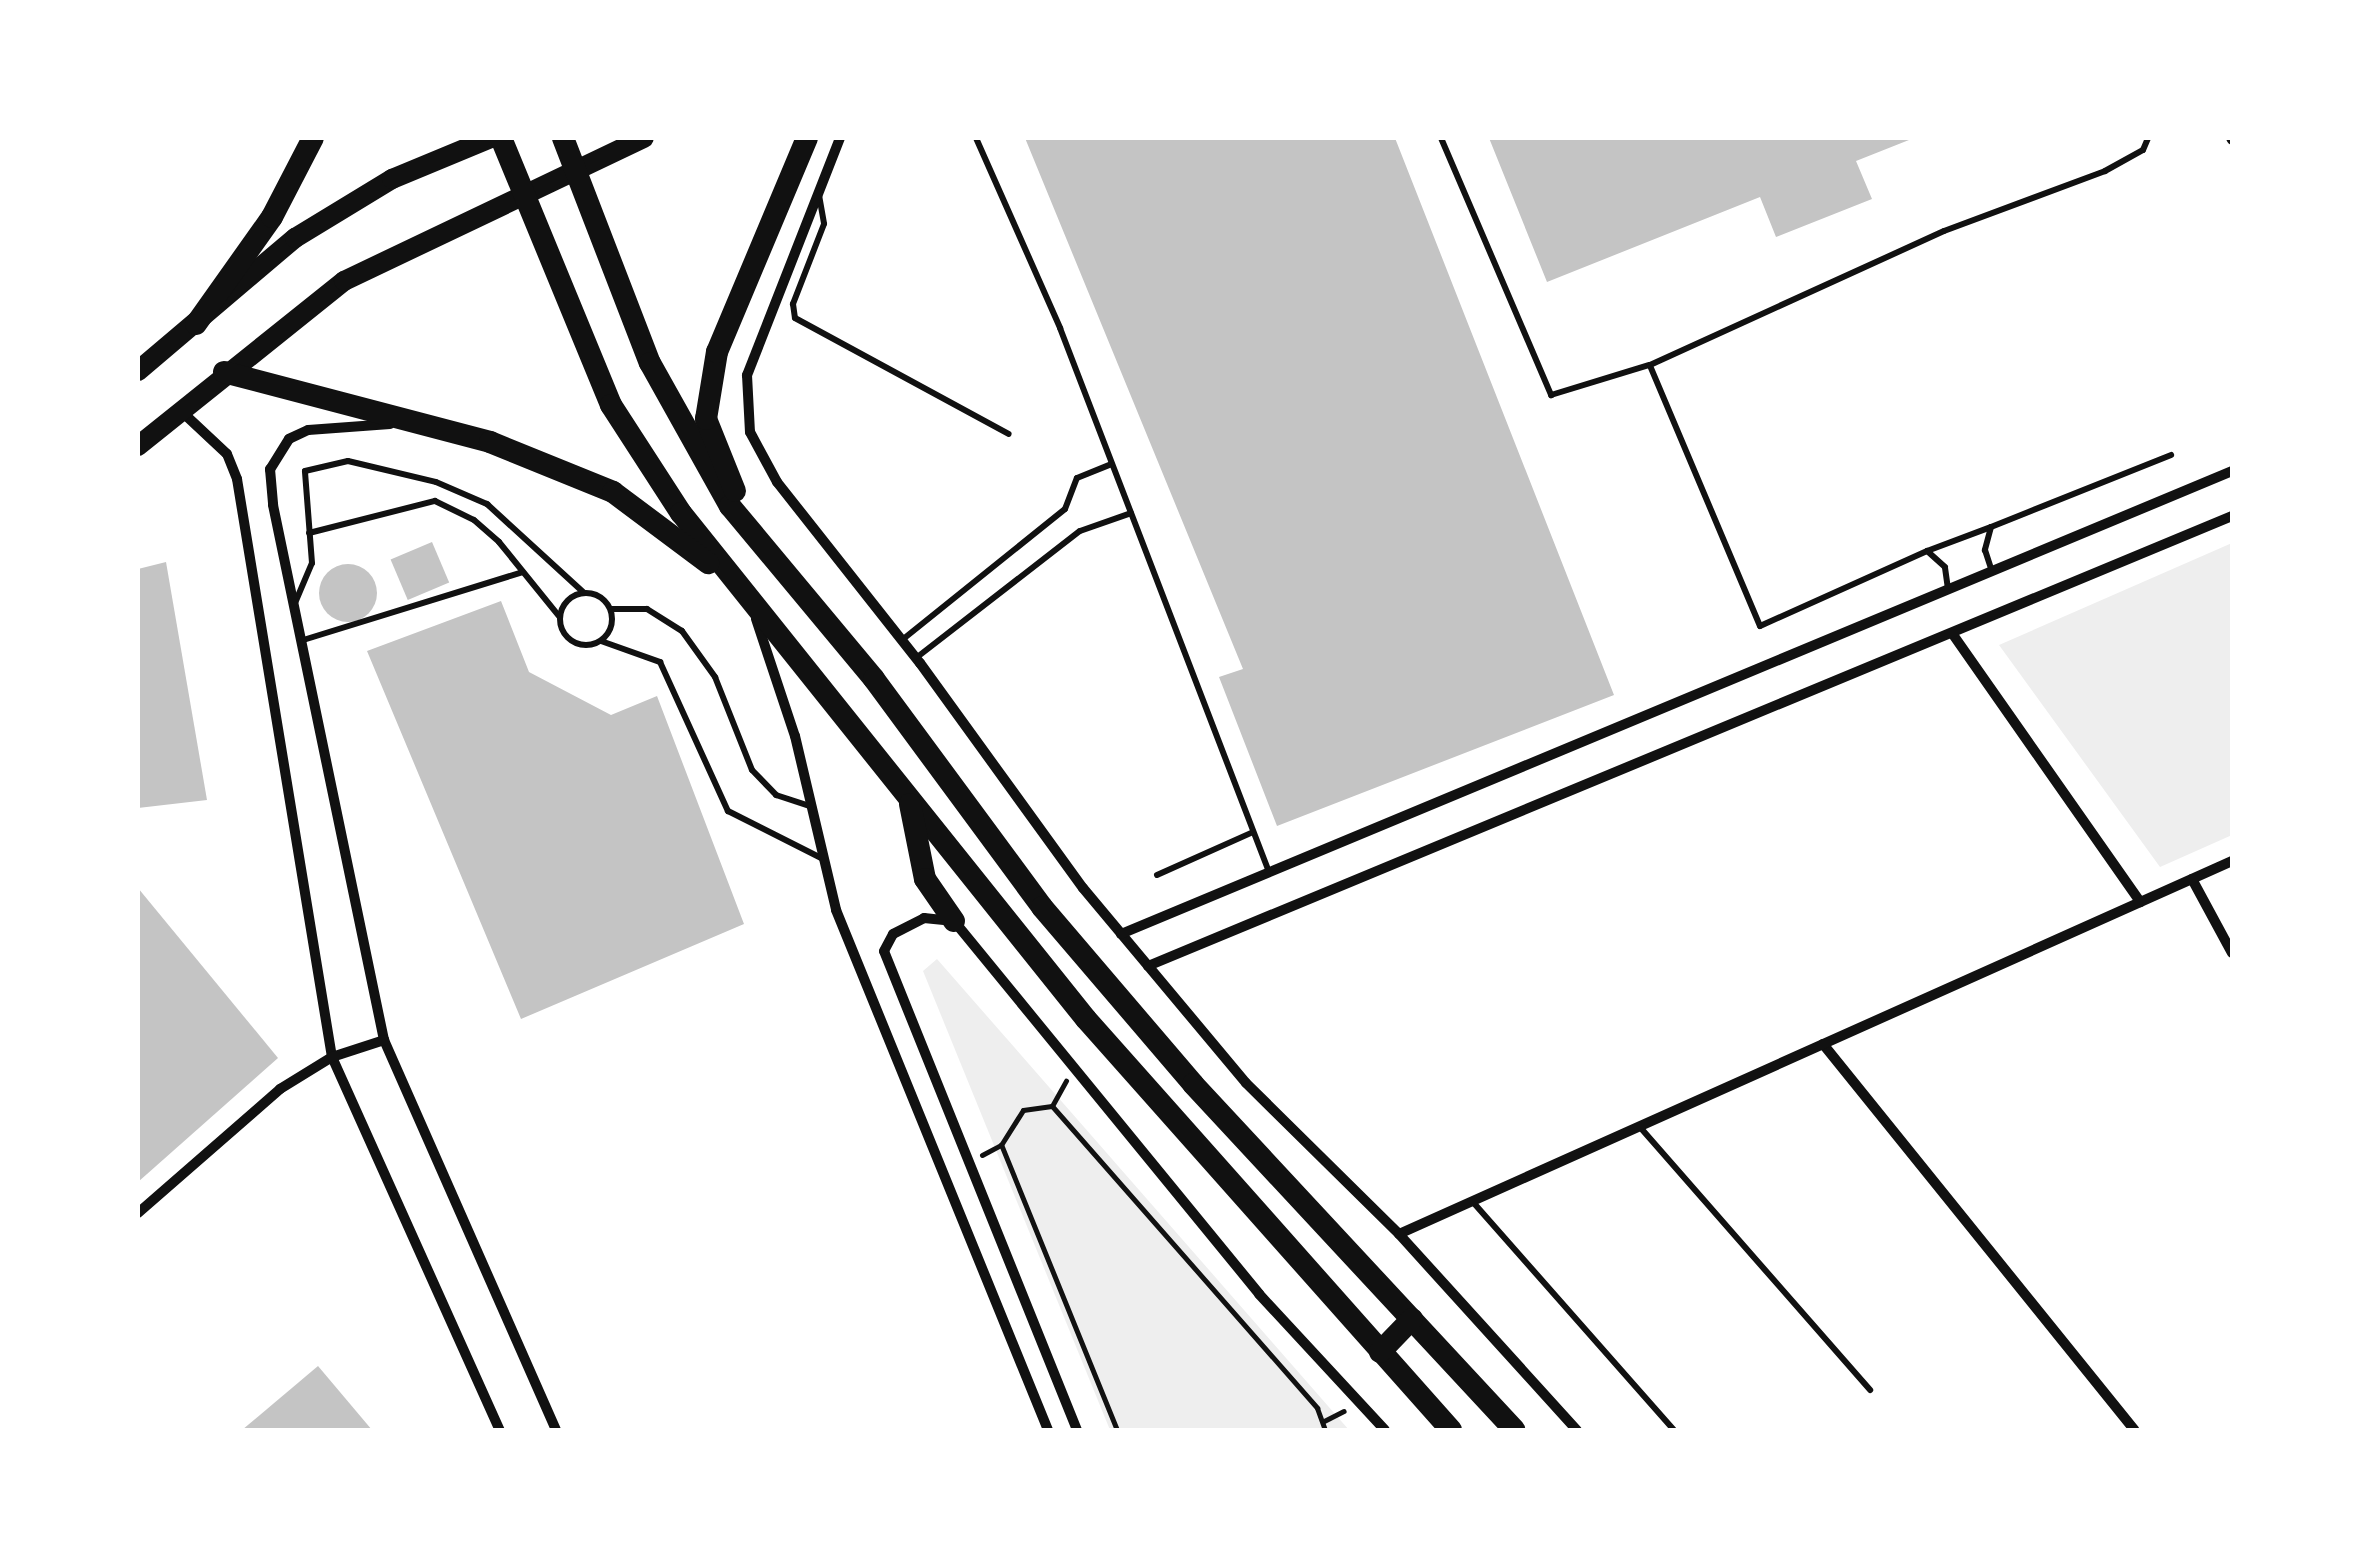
<!DOCTYPE html>
<style>
body{margin:0}
#map{position:relative;width:2370px;height:1568px;overflow:hidden;background:#fff;font-family:"Golos Text",sans-serif}
div>[style]{position:absolute}
.green>*{inset:0;background:#eee}
.building>*{inset:0;background:#c4c4c4;transform-origin:0 0}
.round{border-radius:50%}
.path>*{height:5px;margin:-2.5px;padding:0 2.5px;transform-origin:2.5px;border-radius:2.5px;background:#111}
.service>*{height:6px;margin:-3px;padding:0 3px;transform-origin:3px;border-radius:3px;background:#111}
.service>.ring{margin:-3px;padding:0;box-sizing:content-box;background:none;border:6px solid #111;border-radius:50%}
.minor>*{height:10px;margin:-5px;padding:0 5px;transform-origin:5px;border-radius:5px;background:#111}
.secondary>*{height:20px;margin:-10px;padding:0 10px;transform-origin:10px;border-radius:10px;background:#111}
.primary>*{height:22px;margin:-11px;padding:0 11px;transform-origin:11px;border-radius:11px;background:#111}
span{translate:-50% -50%;white-space:nowrap;text-align:center;line-height:1.15;-webkit-text-stroke:9px #fff;paint-order:stroke}
.frame{position:absolute;inset:0;border:140px solid #fff;pointer-events:none}
</style>
<div id="map">
<div class="green">
<i style="clip-path:polygon(2232px 543px,2232px 835px,2160px 867px,1999px 645px)"></i>
<i style="clip-path:polygon(937px 959px,1349px 1430px,1110px 1430px,923px 971px)"></i>
</div>
<div class="building">
<i style="clip-path:polygon(1025px 138px,1395px 138px,1614px 695px,1277px 826px,1219px 677px,1243px 669px)"></i>
<i style="clip-path:polygon(1489px 138px,1914px 138px,1856px 161px,1872px 199px,1776px 237px,1760px 197px,1547px 282px)"></i>
<i style="left:432px;top:542px;width:44px;height:45px;rotate:67deg"></i>
<i style="clip-path:polygon(166px 562px,207px 800px,138px 808px,138px 569px)"></i>
<i class="round" style="left:319px;top:564px;width:58px;height:58px"></i>
<i style="clip-path:polygon(501px 601px,529px 672px,611px 715px,657px 696px,744px 924px,521px 1019px,367px 651px)"></i>
<i style="clip-path:polygon(138px 888px,278px 1058px,138px 1182px)"></i>
<i style="clip-path:polygon(318px 1366px,372px 1430px,242px 1430px)"></i>
</div>
<div class="path">
<i style="left:1052px;top:1106px;width:29px;rotate:-61deg"></i>
<i style="left:982px;top:1155px;width:21px;rotate:-28deg"></i>
<i style="left:1324px;top:1421px;width:22px;rotate:-27deg"></i>
<i style="left:1117px;top:1430px;width:308px;rotate:-112.1deg"></i>
<i style="left:1001px;top:1145px;width:41px;rotate:-57.8deg"></i>
<i style="left:1023px;top:1110px;width:29px;rotate:-8deg"></i>
<i style="left:1052px;top:1106px;width:402px;rotate:48.7deg"></i>
<i style="left:1317px;top:1408px;width:23px;rotate:70deg"></i>
</div>
<div class="service">
<i style="left:976px;top:138px;width:208px;rotate:66.1deg"></i>
<i style="left:1060px;top:328px;width:583px;rotate:68.98deg"></i>
<i style="left:1441px;top:138px;width:280px;rotate:66.8deg"></i>
<i style="left:1551px;top:395px;width:102px;rotate:-17deg"></i>
<i style="left:819px;top:195px;width:29px;rotate:80deg"></i>
<i style="left:824px;top:224px;width:86px;rotate:111.2deg"></i>
<i style="left:793px;top:304px;width:14px;rotate:82deg"></i>
<i style="left:795px;top:318px;width:243px;rotate:28.5deg"></i>
<i style="left:1991px;top:527px;width:194px;rotate:-21.8deg"></i>
<i style="left:309px;top:533px;width:130px;rotate:-14.3deg"></i>
<i style="left:435px;top:501px;width:43px;rotate:26deg"></i>
<i style="left:474px;top:520px;width:33px;rotate:41deg"></i>
<i style="left:499px;top:542px;width:95px;rotate:51deg"></i>
<i style="left:1927px;top:551px;width:183px;rotate:155.8deg"></i>
<i style="left:1760px;top:626px;width:283px;rotate:-112.9deg"></i>
<i style="left:1650px;top:365px;width:323px;rotate:-24.5deg"></i>
<i style="left:1944px;top:231px;width:172px;rotate:-20.4deg"></i>
<i style="left:2105px;top:171px;width:43px;rotate:-28.9deg"></i>
<i style="left:2143px;top:150px;width:13px;rotate:-67deg"></i>
<i style="left:1948px;top:589px;width:22px;rotate:-98deg"></i>
<i style="left:1945px;top:567px;width:24px;rotate:-138deg"></i>
<i style="left:1927px;top:551px;width:68px;rotate:-20.6deg"></i>
<i style="left:1991px;top:527px;width:24px;rotate:105deg"></i>
<i style="left:1985px;top:550px;width:22px;rotate:72deg"></i>
<i class="ring" style="left:560px;top:593px;width:46px;height:46px"></i>
<i style="left:295px;top:603px;width:43px;rotate:-67deg"></i>
<i style="left:312px;top:563px;width:92px;rotate:-94.4deg"></i>
<i style="left:305px;top:471px;width:44px;rotate:-13.1deg"></i>
<i style="left:348px;top:461px;width:90px;rotate:13.4deg"></i>
<i style="left:436px;top:482px;width:56px;rotate:23.3deg"></i>
<i style="left:487px;top:504px;width:130px;rotate:42.5deg"></i>
<i style="left:612px;top:609px;width:35px"></i>
<i style="left:647px;top:609px;width:41px;rotate:32.2deg"></i>
<i style="left:682px;top:631px;width:57px;rotate:54.3deg"></i>
<i style="left:715px;top:677px;width:100px;rotate:68.3deg"></i>
<i style="left:752px;top:770px;width:35px;rotate:46deg"></i>
<i style="left:776px;top:795px;width:39px;rotate:18deg"></i>
<i style="left:902px;top:640px;width:209px;rotate:-38.8deg"></i>
<i style="left:1065px;top:509px;width:33px;rotate:-69deg"></i>
<i style="left:1077px;top:478px;width:37px;rotate:-22deg"></i>
<i style="left:300px;top:641px;width:233px;rotate:-17.2deg"></i>
<i style="left:601px;top:641px;width:63px;rotate:19.6deg"></i>
<i style="left:660px;top:662px;width:164px;rotate:65.5deg"></i>
<i style="left:728px;top:811px;width:106px;rotate:26.8deg"></i>
<i style="left:916px;top:658px;width:207px;rotate:-37.8deg"></i>
<i style="left:1080px;top:531px;width:54px;rotate:-19.4deg"></i>
<i style="left:1157px;top:875px;width:105px;rotate:-24.1deg"></i>
<i style="left:1639px;top:1126px;width:351px;rotate:48.8deg"></i>
<i style="left:1472px;top:1201px;width:305px;rotate:48.6deg"></i>
</div>
<div class="minor">
<i style="left:840px;top:138px;width:255px;rotate:111.4deg"></i>
<i style="left:747px;top:375px;width:57px;rotate:87deg"></i>
<i style="left:750px;top:432px;width:57px;rotate:61.6deg"></i>
<i style="left:777px;top:482px;width:231px;rotate:51.7deg"></i>
<i style="left:920px;top:663px;width:278px;rotate:54.1deg"></i>
<i style="left:1083px;top:888px;width:254px;rotate:50.1deg"></i>
<i style="left:1246px;top:1083px;width:215px;rotate:44.6deg"></i>
<i style="left:1399px;top:1234px;width:265px;rotate:47.8deg"></i>
<i style="left:2231px;top:138px;width:2px;rotate:63deg"></i>
<i style="left:180px;top:410px;width:64px;rotate:43.1deg"></i>
<i style="left:227px;top:454px;width:27px;rotate:68deg"></i>
<i style="left:237px;top:479px;width:586px;rotate:80.67deg"></i>
<i style="left:332px;top:1057px;width:409px;rotate:65.8deg"></i>
<i style="left:390px;top:424px;width:82px;rotate:175.8deg"></i>
<i style="left:308px;top:430px;width:21px;rotate:155deg"></i>
<i style="left:289px;top:439px;width:36px;rotate:122deg"></i>
<i style="left:270px;top:469px;width:36px;rotate:85deg"></i>
<i style="left:273px;top:505px;width:546px;rotate:78.28deg"></i>
<i style="left:384px;top:1040px;width:426px;rotate:66.2deg"></i>
<i style="left:756px;top:619px;width:123px;rotate:71.6deg"></i>
<i style="left:795px;top:736px;width:179px;rotate:76.7deg"></i>
<i style="left:836px;top:910px;width:562px;rotate:67.82deg"></i>
<i style="left:1954px;top:636px;width:325px;rotate:55deg"></i>
<i style="left:2192px;top:879px;width:84px;rotate:61.6deg"></i>
<i style="left:1121px;top:934px;width:1204px;rotate:-22.62deg"></i>
<i style="left:1148px;top:966px;width:1174px;rotate:-22.54deg"></i>
<i style="left:1823px;top:1044px;width:496px;rotate:51.1deg"></i>
<i style="left:138px;top:1213px;width:189px;rotate:-41.1deg"></i>
<i style="left:280px;top:1089px;width:61px;rotate:-31.6deg"></i>
<i style="left:332px;top:1057px;width:55px;rotate:-18.1deg"></i>
<i style="left:1399px;top:1234px;width:913px;rotate:-24.12deg"></i>
<i style="left:1077px;top:1430px;width:516px;rotate:-111.95deg"></i>
<i style="left:884px;top:951px;width:19px;rotate:-62deg"></i>
<i style="left:893px;top:934px;width:35px;rotate:-27deg"></i>
<i style="left:924px;top:918px;width:30px;rotate:6deg"></i>
<i style="left:954px;top:921px;width:482px;rotate:50.7deg"></i>
<i style="left:1259px;top:1294px;width:185px;rotate:47.2deg"></i>
</div>
<div class="secondary">
<i style="left:138px;top:371px;width:206px;rotate:-40.3deg"></i>
<i style="left:295px;top:238px;width:114px;rotate:-31.3deg"></i>
<i style="left:392px;top:179px;width:107px;rotate:-22.5deg"></i>
<i style="left:138px;top:446px;width:264px;rotate:-38.7deg"></i>
<i style="left:344px;top:281px;width:332px;rotate:-25.5deg"></i>
</div>
<div class="primary">
<i style="left:501px;top:138px;width:289px;rotate:67.6deg"></i>
<i style="left:611px;top:405px;width:129px;rotate:57.1deg"></i>
<i style="left:681px;top:513px;width:648px;rotate:51.33deg"></i>
<i style="left:1086px;top:1019px;width:550px;rotate:48.39deg"></i>
<i style="left:563px;top:138px;width:241px;rotate:68.9deg"></i>
<i style="left:650px;top:363px;width:164px;rotate:60.8deg"></i>
<i style="left:730px;top:506px;width:225px;rotate:50.2deg"></i>
<i style="left:874px;top:679px;width:283px;rotate:53.6deg"></i>
<i style="left:1042px;top:907px;width:233px;rotate:49.5deg"></i>
<i style="left:1193px;top:1084px;width:472px;rotate:47.1deg"></i>
<i style="left:196px;top:324px;width:131px;rotate:-54.6deg"></i>
<i style="left:272px;top:217px;width:89px;rotate:-62.6deg"></i>
<i style="left:224px;top:372px;width:275px;rotate:14.7deg"></i>
<i style="left:490px;top:442px;width:133px;rotate:22.1deg"></i>
<i style="left:613px;top:492px;width:119px;rotate:36.8deg"></i>
<i style="left:735px;top:491px;width:78px;rotate:-111.9deg"></i>
<i style="left:706px;top:419px;width:68px;rotate:-80.7deg"></i>
<i style="left:717px;top:352px;width:232px;rotate:-67.2deg"></i>
<i style="left:910px;top:804px;width:76px;rotate:78.7deg"></i>
<i style="left:925px;top:879px;width:51px;rotate:55.4deg"></i>
<i style="left:1380px;top:1352px;width:46px;rotate:-45.9deg"></i>
</div>
<div class="frame"></div>
</div>
